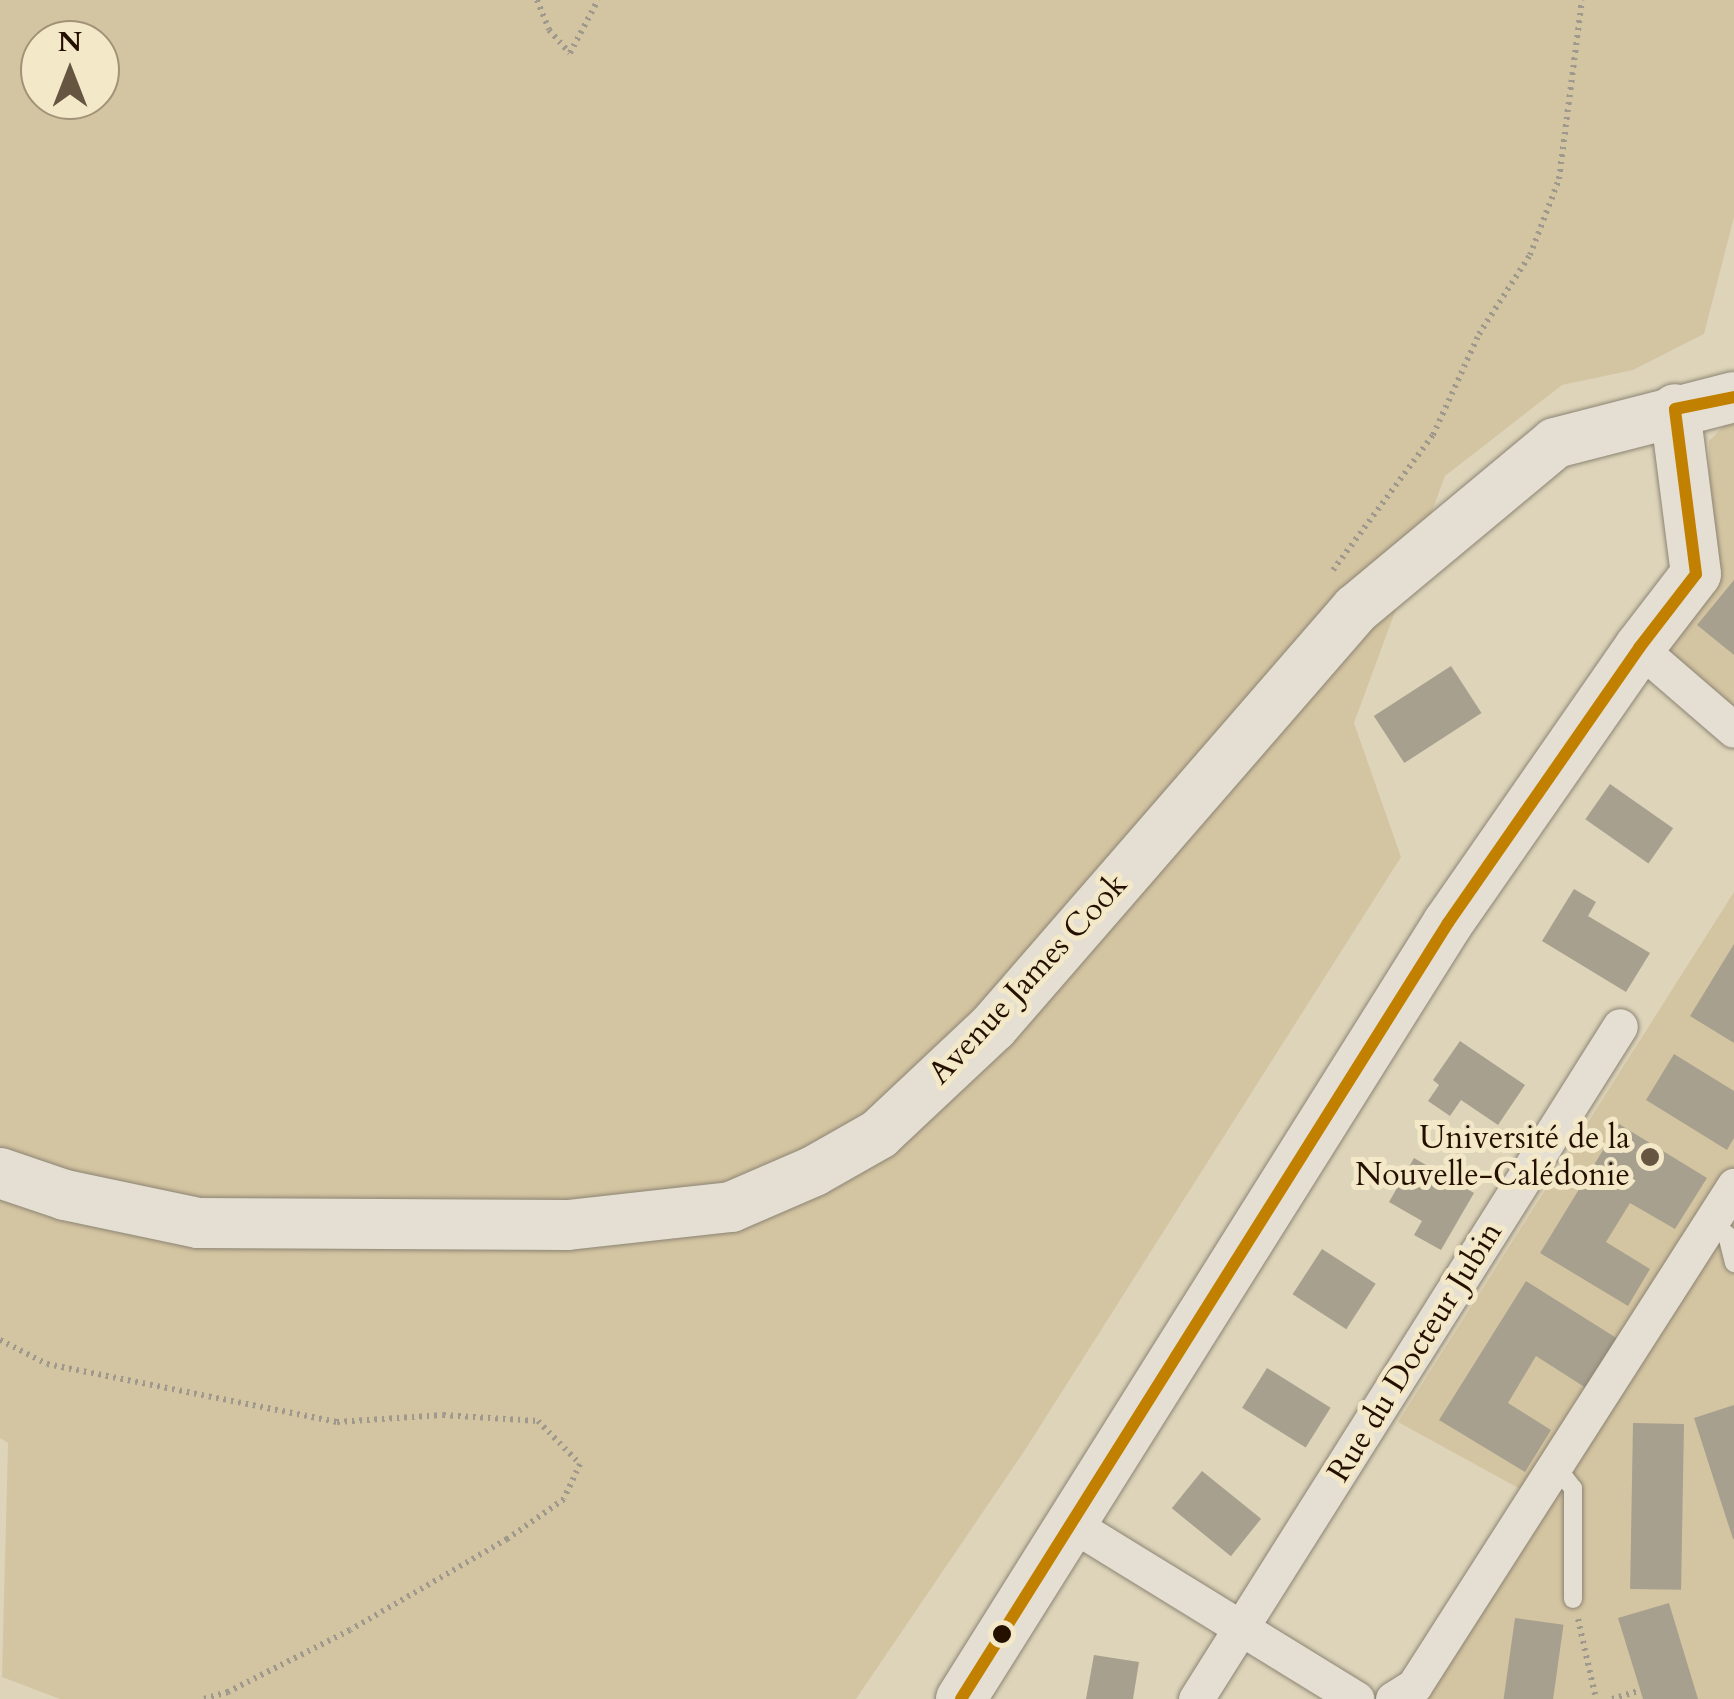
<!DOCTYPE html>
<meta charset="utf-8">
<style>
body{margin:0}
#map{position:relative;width:1734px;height:1699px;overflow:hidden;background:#ded4ba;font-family:Cardo,serif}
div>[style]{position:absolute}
.green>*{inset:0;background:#d4c5a2}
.building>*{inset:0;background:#a8a08e;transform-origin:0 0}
.path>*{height:6px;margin-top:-3px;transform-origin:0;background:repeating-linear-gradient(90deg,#9f988d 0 2.5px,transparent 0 7.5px)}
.roads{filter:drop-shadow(0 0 2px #8c8473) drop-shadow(0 0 2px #8c8473)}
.lane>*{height:18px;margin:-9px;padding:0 9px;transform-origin:9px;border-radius:9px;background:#e4dfd2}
.street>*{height:35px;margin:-17.5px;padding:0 17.5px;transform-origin:17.5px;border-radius:17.5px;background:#e4dfd2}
.secondary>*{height:50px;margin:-25px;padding:0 25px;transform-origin:25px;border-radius:25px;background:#e4dfd2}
.bus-1>*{height:12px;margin:-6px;padding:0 6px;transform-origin:6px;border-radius:6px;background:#c28000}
.dots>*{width:28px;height:28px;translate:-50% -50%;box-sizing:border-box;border:5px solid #f3e8c8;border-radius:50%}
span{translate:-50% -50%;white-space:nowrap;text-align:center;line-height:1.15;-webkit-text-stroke:10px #f3e8c8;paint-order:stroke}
.street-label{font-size:32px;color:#251000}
.poi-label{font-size:32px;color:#251000}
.right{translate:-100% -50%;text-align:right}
.north{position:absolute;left:20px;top:20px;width:100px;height:100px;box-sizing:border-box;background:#f3e8c8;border:2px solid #a19278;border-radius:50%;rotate:0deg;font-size:28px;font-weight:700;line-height:40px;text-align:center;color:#251000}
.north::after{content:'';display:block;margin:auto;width:35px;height:45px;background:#665541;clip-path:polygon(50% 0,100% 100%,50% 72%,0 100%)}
</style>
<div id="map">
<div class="green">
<i style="clip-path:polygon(evenodd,0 0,1734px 0,1734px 217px,1704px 334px,1633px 370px,1562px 385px,1445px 476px,1354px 723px,1401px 857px,1025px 1450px,856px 1699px,60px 1699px,2px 1677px,8px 1443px,0 1438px,0 0,40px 40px,100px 40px,100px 100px,40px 100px,40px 40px)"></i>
<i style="clip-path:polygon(1734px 416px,1734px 710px,1664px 651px,1711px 580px,1709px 441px)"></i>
<i style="clip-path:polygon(1734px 892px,1734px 1699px,1395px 1699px,1542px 1501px,1398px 1422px)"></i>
</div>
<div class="building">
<i style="clip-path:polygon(1734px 580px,1734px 655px,1697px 625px)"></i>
<i style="left:1451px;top:666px;width:56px;height:92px;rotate:57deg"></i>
<i style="left:1610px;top:784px;width:77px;height:43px;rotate:35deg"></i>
<i style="clip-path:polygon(1574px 889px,1596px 902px,1588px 916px,1650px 953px,1626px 992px,1542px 941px)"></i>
<i style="clip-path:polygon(1734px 944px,1734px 1043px,1690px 1016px)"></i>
<i style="clip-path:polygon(1460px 1041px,1525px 1085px,1498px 1125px,1461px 1100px,1450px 1116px,1428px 1101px,1439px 1085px,1433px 1080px)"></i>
<i style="clip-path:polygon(1674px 1054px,1734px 1091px,1734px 1138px,1727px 1150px,1646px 1100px)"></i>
<i style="clip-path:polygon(1619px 1124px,1707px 1178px,1675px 1229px,1630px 1203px,1606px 1242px,1650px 1269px,1628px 1306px,1540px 1253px)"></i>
<i style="clip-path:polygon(1414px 1158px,1474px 1193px,1441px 1250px,1414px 1235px,1422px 1221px,1389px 1202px)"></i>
<i style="left:1322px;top:1249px;width:64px;height:54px;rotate:33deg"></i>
<i style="clip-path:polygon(1526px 1281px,1618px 1339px,1586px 1388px,1536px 1356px,1508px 1403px,1551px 1430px,1525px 1472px,1439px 1420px)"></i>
<i style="left:1267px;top:1368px;width:75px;height:47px;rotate:32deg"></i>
<i style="clip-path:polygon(1734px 1405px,1734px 1539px,1733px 1539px,1694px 1418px)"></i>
<i style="left:1633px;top:1423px;width:51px;height:166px;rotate:1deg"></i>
<i style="left:1202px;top:1471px;width:76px;height:48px;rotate:39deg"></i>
<i style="clip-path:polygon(1669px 1603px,1698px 1699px,1643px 1699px,1618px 1618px)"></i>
<i style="left:1515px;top:1618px;width:49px;height:82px;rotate:8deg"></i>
<i style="clip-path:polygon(1094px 1655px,1139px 1662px,1133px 1699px,1086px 1699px)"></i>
</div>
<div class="path">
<i style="left:537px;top:0;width:32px;rotate:68deg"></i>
<i style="left:549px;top:30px;width:31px;rotate:48deg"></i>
<i style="left:570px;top:53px;width:60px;rotate:-62.2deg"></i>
<i style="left:1333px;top:570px;width:168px;rotate:-53.5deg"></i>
<i style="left:1433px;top:435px;width:111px;rotate:-65.5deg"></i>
<i style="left:1479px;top:334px;width:94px;rotate:-57.2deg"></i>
<i style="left:1530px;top:255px;width:81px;rotate:-69.1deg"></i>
<i style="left:1559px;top:179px;width:180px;rotate:-82.7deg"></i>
<i style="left:0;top:1340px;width:53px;rotate:27.1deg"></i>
<i style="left:47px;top:1364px;width:296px;rotate:11.3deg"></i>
<i style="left:337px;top:1422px;width:106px;rotate:-3.8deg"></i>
<i style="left:443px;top:1415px;width:95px;rotate:3.6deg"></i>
<i style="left:538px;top:1421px;width:60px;rotate:45.7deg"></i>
<i style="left:580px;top:1464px;width:38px;rotate:115deg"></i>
<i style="left:564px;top:1499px;width:70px;rotate:144.9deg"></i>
<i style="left:507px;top:1539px;width:181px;rotate:149.9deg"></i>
<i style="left:350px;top:1630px;width:137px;rotate:153.1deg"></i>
<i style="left:228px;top:1692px;width:25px;rotate:164deg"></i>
<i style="left:1578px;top:1619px;width:82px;rotate:77.3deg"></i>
<i style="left:1612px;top:1699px;width:30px;rotate:-17deg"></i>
</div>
<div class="roads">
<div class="lane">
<i style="left:1711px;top:1223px;width:20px;rotate:37deg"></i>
<i style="left:1727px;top:1235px;width:29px;rotate:76deg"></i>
<i style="left:1554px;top:1464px;width:31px;rotate:52deg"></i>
<i style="left:1573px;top:1488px;width:111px;rotate:90deg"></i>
</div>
<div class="street">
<i style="left:1639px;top:648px;width:125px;rotate:40.8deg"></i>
<i style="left:1072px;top:1524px;width:334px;rotate:31.6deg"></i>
<i style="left:1196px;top:1699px;width:795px;rotate:-57.79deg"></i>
<i style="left:1393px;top:1699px;width:25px;rotate:-32deg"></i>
<i style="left:1414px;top:1686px;width:594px;rotate:-57.38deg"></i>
</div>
<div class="secondary">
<i style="left:0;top:1173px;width:69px;rotate:18.7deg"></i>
<i style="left:65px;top:1195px;width:136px;rotate:11.9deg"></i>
<i style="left:198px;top:1223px;width:370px;rotate:0.3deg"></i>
<i style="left:568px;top:1225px;width:164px;rotate:-6.3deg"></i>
<i style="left:731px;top:1207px;width:90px;rotate:-23.4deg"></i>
<i style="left:814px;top:1171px;width:75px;rotate:-29.6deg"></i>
<i style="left:879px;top:1134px;width:156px;rotate:-43.2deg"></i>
<i style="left:993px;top:1027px;width:554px;rotate:-49.03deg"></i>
<i style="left:1356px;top:609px;width:259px;rotate:-39.8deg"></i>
<i style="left:1555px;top:443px;width:185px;rotate:-14.4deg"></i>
<i style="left:961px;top:1699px;width:916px;rotate:-57.89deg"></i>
<i style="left:1448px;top:923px;width:335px;rotate:-55.2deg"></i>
<i style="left:1639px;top:648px;width:93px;rotate:-52.4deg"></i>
<i style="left:1696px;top:574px;width:166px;rotate:-97.3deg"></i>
</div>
</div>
<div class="bus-1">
<i style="left:961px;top:1699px;width:916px;rotate:-57.89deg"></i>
<i style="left:1448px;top:923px;width:335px;rotate:-55.2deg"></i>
<i style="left:1639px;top:648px;width:93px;rotate:-52.4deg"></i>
<i style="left:1696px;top:574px;width:166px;rotate:-97.3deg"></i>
<i style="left:1675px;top:409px;width:60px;rotate:-11.5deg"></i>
</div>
<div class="dots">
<i style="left:1650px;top:1157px;background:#665541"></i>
<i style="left:1002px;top:1634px;background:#251000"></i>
</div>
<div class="street-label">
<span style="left:1028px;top:979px;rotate:-47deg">Avenue James Cook</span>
<span style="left:1415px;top:1352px;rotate:-58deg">Rue du Docteur Jubin</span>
</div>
<div class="poi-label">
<span class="right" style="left:1630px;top:1157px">Université de la<br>Nouvelle-Calédonie</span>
</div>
<div class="north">N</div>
</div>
